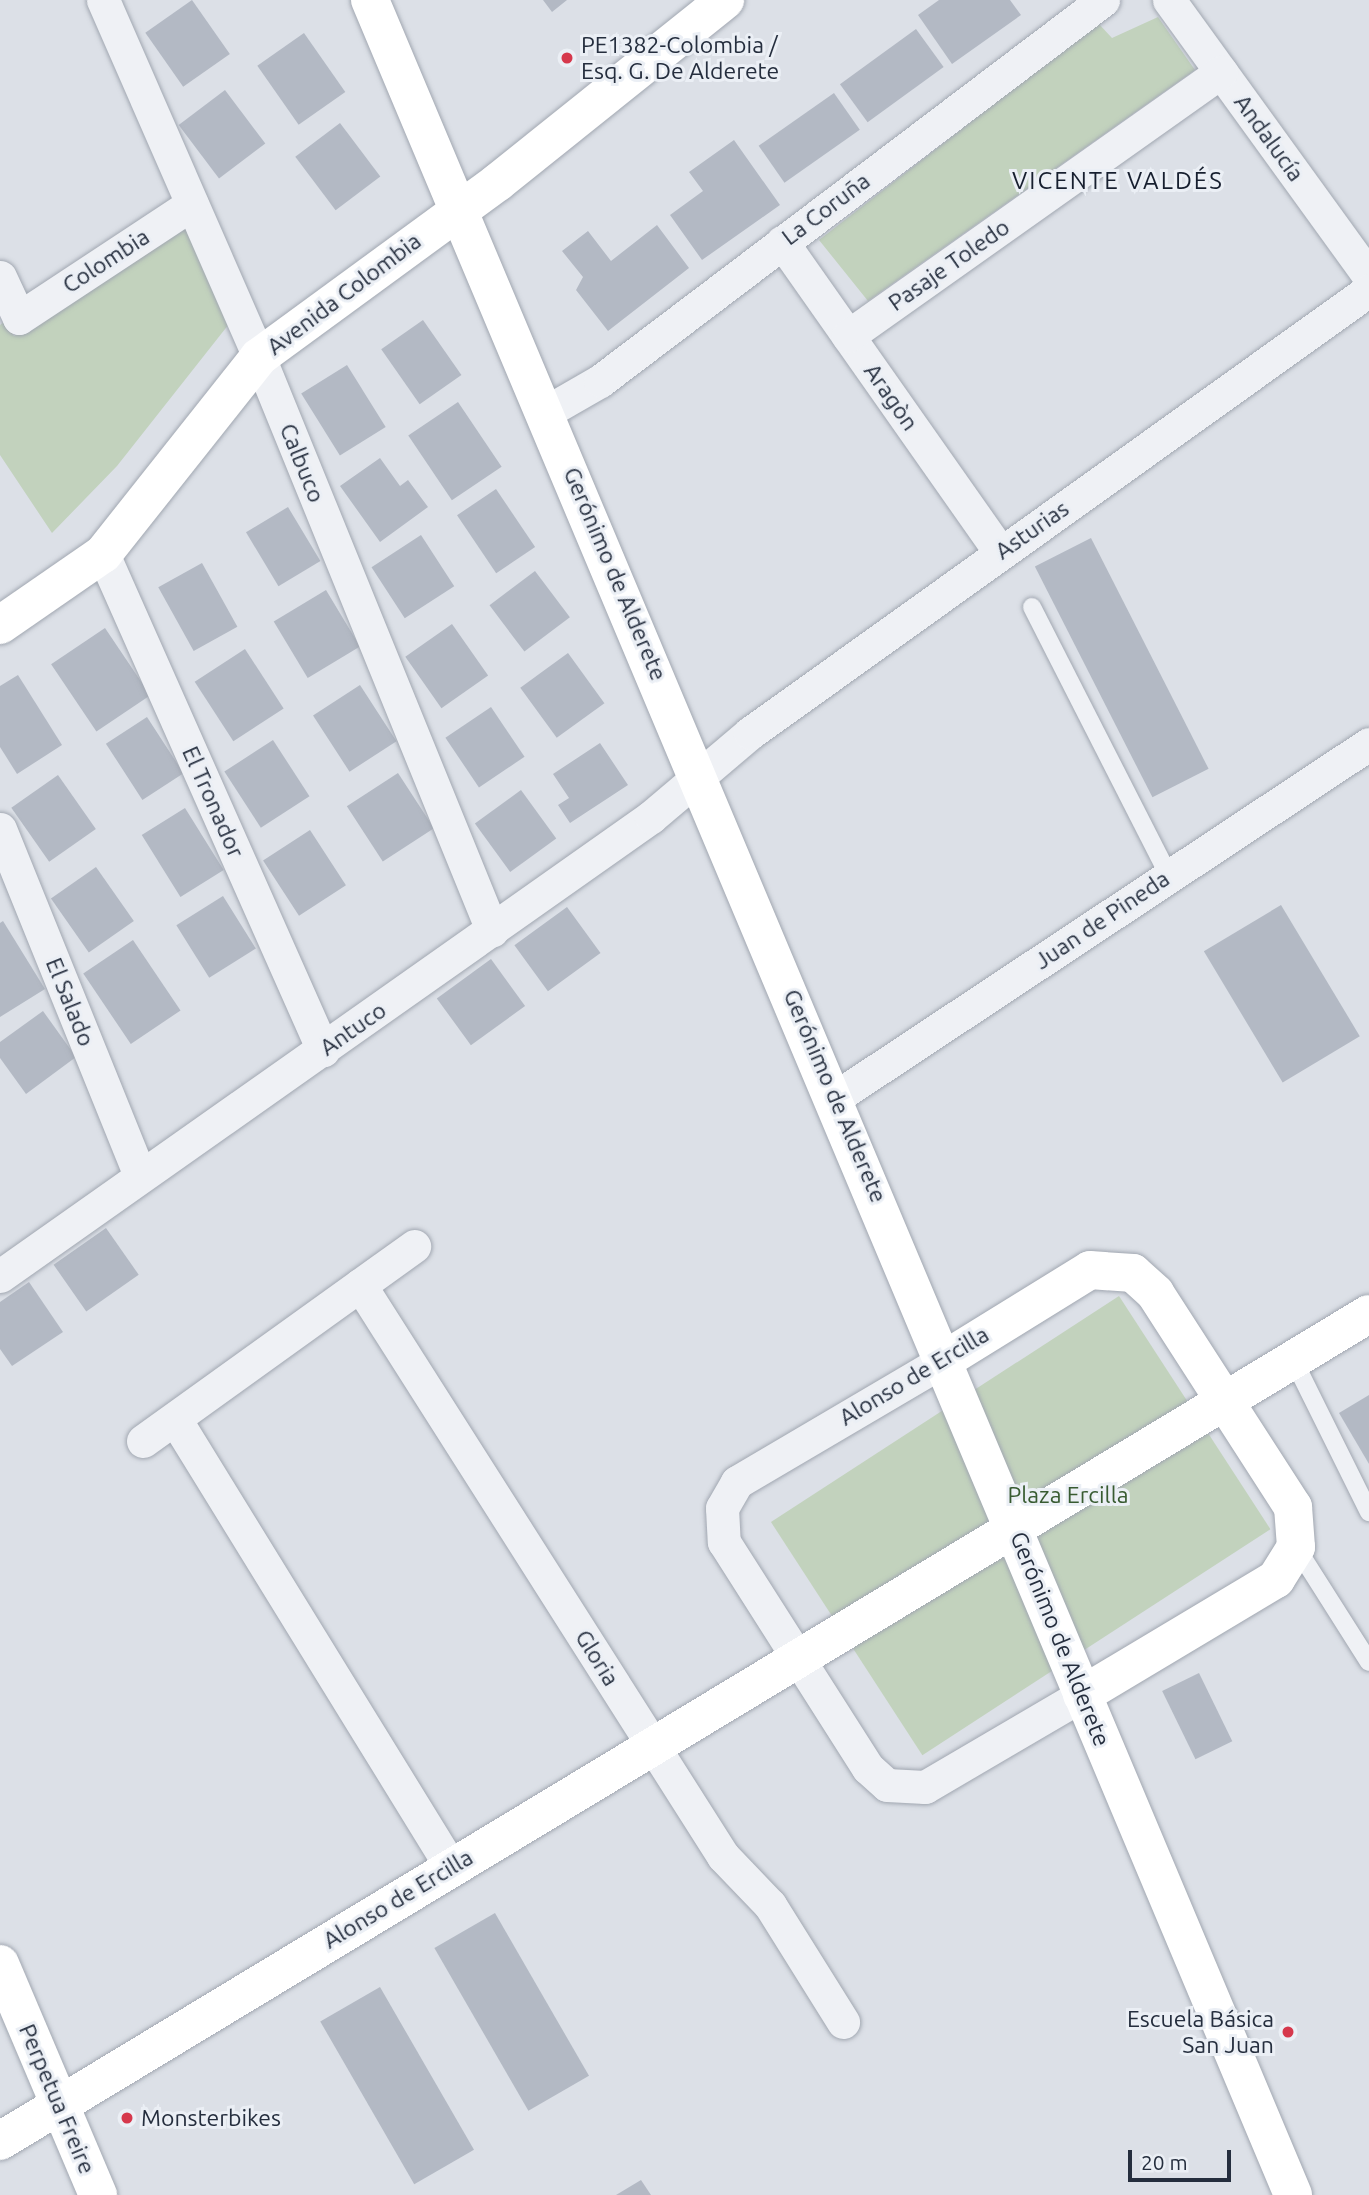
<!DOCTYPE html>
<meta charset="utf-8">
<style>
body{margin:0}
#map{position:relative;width:1369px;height:2195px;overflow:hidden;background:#dce0e7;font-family:Ubuntu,sans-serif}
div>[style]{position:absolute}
.green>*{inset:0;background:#c2d2bd;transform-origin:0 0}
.building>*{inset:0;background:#b3b9c4;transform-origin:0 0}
.roads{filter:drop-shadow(0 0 2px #a1a7b1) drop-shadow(0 0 2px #a1a7b1)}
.lane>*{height:18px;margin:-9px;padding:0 9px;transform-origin:9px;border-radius:9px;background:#eff1f5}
.street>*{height:33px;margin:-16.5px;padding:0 16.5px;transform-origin:16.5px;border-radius:16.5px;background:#eff1f5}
.secondary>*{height:38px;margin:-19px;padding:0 19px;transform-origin:19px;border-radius:19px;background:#fff}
.dots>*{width:19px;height:19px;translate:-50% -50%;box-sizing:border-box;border:4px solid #ebeff5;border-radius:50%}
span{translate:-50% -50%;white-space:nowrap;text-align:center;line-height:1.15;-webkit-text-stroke:6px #ebeff5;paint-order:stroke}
.poi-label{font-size:23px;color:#252e3e}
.left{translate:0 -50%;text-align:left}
.right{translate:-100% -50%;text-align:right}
.street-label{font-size:23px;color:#252e3e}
.park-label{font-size:23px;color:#385b31}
.neighbourhood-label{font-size:24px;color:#171f2f;letter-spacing:2px}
.scale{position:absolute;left:1128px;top:2150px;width:103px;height:32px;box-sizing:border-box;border:4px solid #252e3e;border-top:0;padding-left:9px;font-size:21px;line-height:24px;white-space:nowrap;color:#252e3e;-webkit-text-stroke:5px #ebeff5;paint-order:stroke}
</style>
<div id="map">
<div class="green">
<i style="clip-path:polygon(1158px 17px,1195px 70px,868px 301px,819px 240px,1098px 23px,1112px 38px)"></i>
<i style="clip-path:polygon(184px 223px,229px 324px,117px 466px,52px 533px,0 455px,0 325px,5px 321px,14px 336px)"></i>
<i style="left:1119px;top:1296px;width:278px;height:415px;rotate:57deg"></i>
</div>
<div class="building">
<i style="left:192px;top:0;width:66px;height:57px;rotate:55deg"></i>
<i style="clip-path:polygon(543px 0,567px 0,552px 12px)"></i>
<i style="clip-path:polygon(939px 0,1010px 0,1021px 15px,952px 64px,918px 15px)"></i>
<i style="left:916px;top:29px;width:47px;height:94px;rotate:54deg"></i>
<i style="left:304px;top:33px;width:72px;height:57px;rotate:55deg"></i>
<i style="left:225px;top:90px;width:67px;height:58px;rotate:53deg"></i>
<i style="left:834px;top:93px;width:45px;height:92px;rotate:55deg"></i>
<i style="left:340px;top:123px;width:67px;height:56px;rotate:53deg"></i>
<i style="clip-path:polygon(734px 140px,780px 205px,702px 260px,670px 215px,703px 191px,689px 172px)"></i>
<i style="clip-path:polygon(657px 225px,689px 268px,608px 331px,576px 290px,583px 277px,562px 251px,588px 231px,611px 261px)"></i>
<i style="left:423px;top:320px;width:67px;height:51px;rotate:55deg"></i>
<i style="left:347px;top:365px;width:73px;height:54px;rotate:58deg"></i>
<i style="left:458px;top:402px;width:78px;height:60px;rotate:56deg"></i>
<i style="clip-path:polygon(380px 458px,400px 486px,408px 480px,428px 507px,380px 542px,340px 486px)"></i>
<i style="left:496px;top:489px;width:70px;height:47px;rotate:56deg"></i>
<i style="left:288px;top:507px;width:63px;height:49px;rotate:59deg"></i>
<i style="left:421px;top:535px;width:61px;height:59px;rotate:57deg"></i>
<i style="left:1091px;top:538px;width:259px;height:63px;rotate:63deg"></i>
<i style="left:202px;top:563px;width:73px;height:50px;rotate:61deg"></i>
<i style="left:535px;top:571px;width:58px;height:57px;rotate:53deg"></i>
<i style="left:326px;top:590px;width:66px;height:61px;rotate:59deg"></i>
<i style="left:452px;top:624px;width:63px;height:57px;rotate:55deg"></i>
<i style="left:105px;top:628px;width:81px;height:65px;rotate:56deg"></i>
<i style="left:245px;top:649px;width:71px;height:60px;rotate:57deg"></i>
<i style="left:568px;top:653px;width:62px;height:59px;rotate:54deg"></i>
<i style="clip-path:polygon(18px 675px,62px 745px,17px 774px,0 747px,0 686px)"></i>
<i style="left:360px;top:685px;width:67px;height:56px;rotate:57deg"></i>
<i style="left:491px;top:707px;width:60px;height:55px;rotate:56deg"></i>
<i style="left:147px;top:717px;width:67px;height:49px;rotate:57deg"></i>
<i style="left:273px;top:740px;width:67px;height:58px;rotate:57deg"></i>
<i style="clip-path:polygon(600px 743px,628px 785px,570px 823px,558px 805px,569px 798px,553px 774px)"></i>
<i style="left:398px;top:773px;width:66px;height:61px;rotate:57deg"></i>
<i style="left:58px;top:775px;width:66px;height:57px;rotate:55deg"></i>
<i style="left:521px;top:790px;width:60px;height:57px;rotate:54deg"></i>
<i style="left:185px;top:808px;width:73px;height:51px;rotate:58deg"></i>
<i style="left:310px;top:830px;width:66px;height:56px;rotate:57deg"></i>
<i style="left:96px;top:867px;width:66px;height:55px;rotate:55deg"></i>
<i style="left:223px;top:896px;width:62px;height:55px;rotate:58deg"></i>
<i style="left:1281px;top:905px;width:153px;height:90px;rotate:59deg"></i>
<i style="left:567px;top:907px;width:57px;height:65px;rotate:54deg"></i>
<i style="clip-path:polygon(3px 921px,45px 989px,0 1017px,0 923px)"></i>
<i style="left:133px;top:940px;width:85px;height:60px;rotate:56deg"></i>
<i style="left:491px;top:959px;width:58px;height:67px;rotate:54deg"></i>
<i style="clip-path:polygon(43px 1011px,76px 1057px,26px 1094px,0 1058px,0 1042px)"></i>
<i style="left:106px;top:1228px;width:57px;height:64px;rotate:55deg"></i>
<i style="clip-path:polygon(29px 1282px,63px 1332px,12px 1366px,0 1349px,0 1302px)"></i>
<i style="clip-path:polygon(1369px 1395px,1369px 1464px,1339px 1413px)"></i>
<i style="left:1199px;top:1673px;width:76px;height:41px;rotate:64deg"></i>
<i style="left:495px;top:1913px;width:188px;height:70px;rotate:60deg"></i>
<i style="left:380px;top:1987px;width:188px;height:69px;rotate:60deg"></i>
<i style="clip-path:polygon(641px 2180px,651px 2195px,616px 2195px)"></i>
</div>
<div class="roads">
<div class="lane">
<i style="left:1032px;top:607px;width:302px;rotate:63deg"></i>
<i style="left:1293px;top:1359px;width:171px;rotate:63.6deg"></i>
<i style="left:1296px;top:1547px;width:136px;rotate:57.6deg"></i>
</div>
<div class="street">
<i style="left:103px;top:0;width:390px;rotate:66.4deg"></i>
<i style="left:259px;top:357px;width:619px;rotate:67.87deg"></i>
<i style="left:1169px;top:0;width:341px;rotate:54.1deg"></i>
<i style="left:782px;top:242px;width:379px;rotate:54.9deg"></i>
<i style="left:0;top:277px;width:45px;rotate:65.1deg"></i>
<i style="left:19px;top:318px;width:207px;rotate:-33.4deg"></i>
<i style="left:848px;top:336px;width:457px;rotate:-35.3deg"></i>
<i style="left:546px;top:412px;width:62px;rotate:-29.9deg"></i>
<i style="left:600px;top:381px;width:631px;rotate:-37.14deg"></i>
<i style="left:103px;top:554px;width:543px;rotate:66.08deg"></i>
<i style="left:0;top:829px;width:373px;rotate:68deg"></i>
<i style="left:836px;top:1097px;width:639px;rotate:-33.52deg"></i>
<i style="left:0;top:1276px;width:797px;rotate:-35.19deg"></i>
<i style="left:651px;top:817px;width:130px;rotate:-40.3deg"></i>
<i style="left:750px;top:733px;width:761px;rotate:-35.59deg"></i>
<i style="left:360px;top:1285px;width:677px;rotate:57.55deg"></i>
<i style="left:723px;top:1856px;width:68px;rotate:46.2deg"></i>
<i style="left:770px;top:1905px;width:138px;rotate:58deg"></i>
<i style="left:946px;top:1359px;width:243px;rotate:149.5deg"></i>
<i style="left:737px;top:1482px;width:30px;rotate:120deg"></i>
<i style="left:722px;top:1508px;width:34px;rotate:87deg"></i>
<i style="left:724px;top:1542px;width:268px;rotate:57.5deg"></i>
<i style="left:868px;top:1768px;width:25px;rotate:42deg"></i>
<i style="left:887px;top:1785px;width:38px;rotate:3deg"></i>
<i style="left:925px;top:1787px;width:182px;rotate:-30.4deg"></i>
<i style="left:175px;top:1419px;width:526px;rotate:58.36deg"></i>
<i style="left:143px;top:1441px;width:334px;rotate:-35.7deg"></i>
</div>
<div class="secondary">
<i style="left:370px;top:0;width:2381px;rotate:67.19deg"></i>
<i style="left:0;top:625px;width:125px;rotate:-34.6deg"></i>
<i style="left:103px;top:554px;width:251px;rotate:-51.6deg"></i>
<i style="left:259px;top:357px;width:296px;rotate:-36.2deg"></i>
<i style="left:498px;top:182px;width:291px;rotate:-38.7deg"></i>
<i style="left:946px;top:1359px;width:169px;rotate:-31.7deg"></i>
<i style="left:1090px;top:1270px;width:43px;rotate:4deg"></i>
<i style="left:1133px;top:1273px;width:30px;rotate:42deg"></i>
<i style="left:1155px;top:1293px;width:255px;rotate:57.2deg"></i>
<i style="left:1293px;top:1507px;width:40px;rotate:85.7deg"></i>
<i style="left:1296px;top:1547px;width:38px;rotate:122deg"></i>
<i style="left:1276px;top:1579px;width:226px;rotate:149.1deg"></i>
<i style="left:0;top:1964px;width:251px;rotate:67deg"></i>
<i style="left:0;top:2141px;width:1599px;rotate:-31.14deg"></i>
</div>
</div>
<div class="dots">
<i style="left:567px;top:58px;background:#d6384c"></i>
<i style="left:1288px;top:2032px;background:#d6384c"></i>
<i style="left:127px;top:2118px;background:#d6384c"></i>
</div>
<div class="poi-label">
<span class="left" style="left:581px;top:58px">PE1382-Colombia /<br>Esq. G. De Alderete</span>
<span class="right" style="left:1274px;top:2032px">Escuela Básica<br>San Juan</span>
<span class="left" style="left:141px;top:2118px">Monsterbikes</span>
</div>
<div class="street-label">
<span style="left:1269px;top:138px;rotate:54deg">Andalucía</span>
<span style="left:826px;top:209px;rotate:-37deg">La Coruña</span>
<span style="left:106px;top:261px;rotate:-33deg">Colombia</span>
<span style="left:949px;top:265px;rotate:-35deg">Pasaje Toledo</span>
<span style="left:344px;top:294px;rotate:-37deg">Avenida Colombia</span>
<span style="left:891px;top:397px;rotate:55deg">Aragòn</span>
<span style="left:302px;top:463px;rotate:68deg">Calbuco</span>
<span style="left:1032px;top:530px;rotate:-35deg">Asturias</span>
<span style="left:615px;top:574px;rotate:67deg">Gerónimo de Alderete</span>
<span style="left:213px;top:802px;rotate:66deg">El Tronador</span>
<span style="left:1102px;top:920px;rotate:-34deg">Juan de Pineda</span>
<span style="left:70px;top:1002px;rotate:68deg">El Salado</span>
<span style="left:353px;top:1029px;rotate:-35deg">Antuco</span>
<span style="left:835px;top:1096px;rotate:67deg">Gerónimo de Alderete</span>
<span style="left:914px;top:1376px;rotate:-31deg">Alonso de Ercilla</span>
<span style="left:1060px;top:1639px;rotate:68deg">Gerónimo de Alderete</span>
<span style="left:597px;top:1658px;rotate:58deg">Gloria</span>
<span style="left:398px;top:1899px;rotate:-31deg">Alonso de Ercilla</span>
<span style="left:57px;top:2099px;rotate:67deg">Perpetua Freire</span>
</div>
<div class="park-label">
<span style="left:1068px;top:1495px">Plaza Ercilla</span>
</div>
<div class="neighbourhood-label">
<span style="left:1118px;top:181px">VICENTE VALDÉS</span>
</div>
<div class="scale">20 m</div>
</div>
